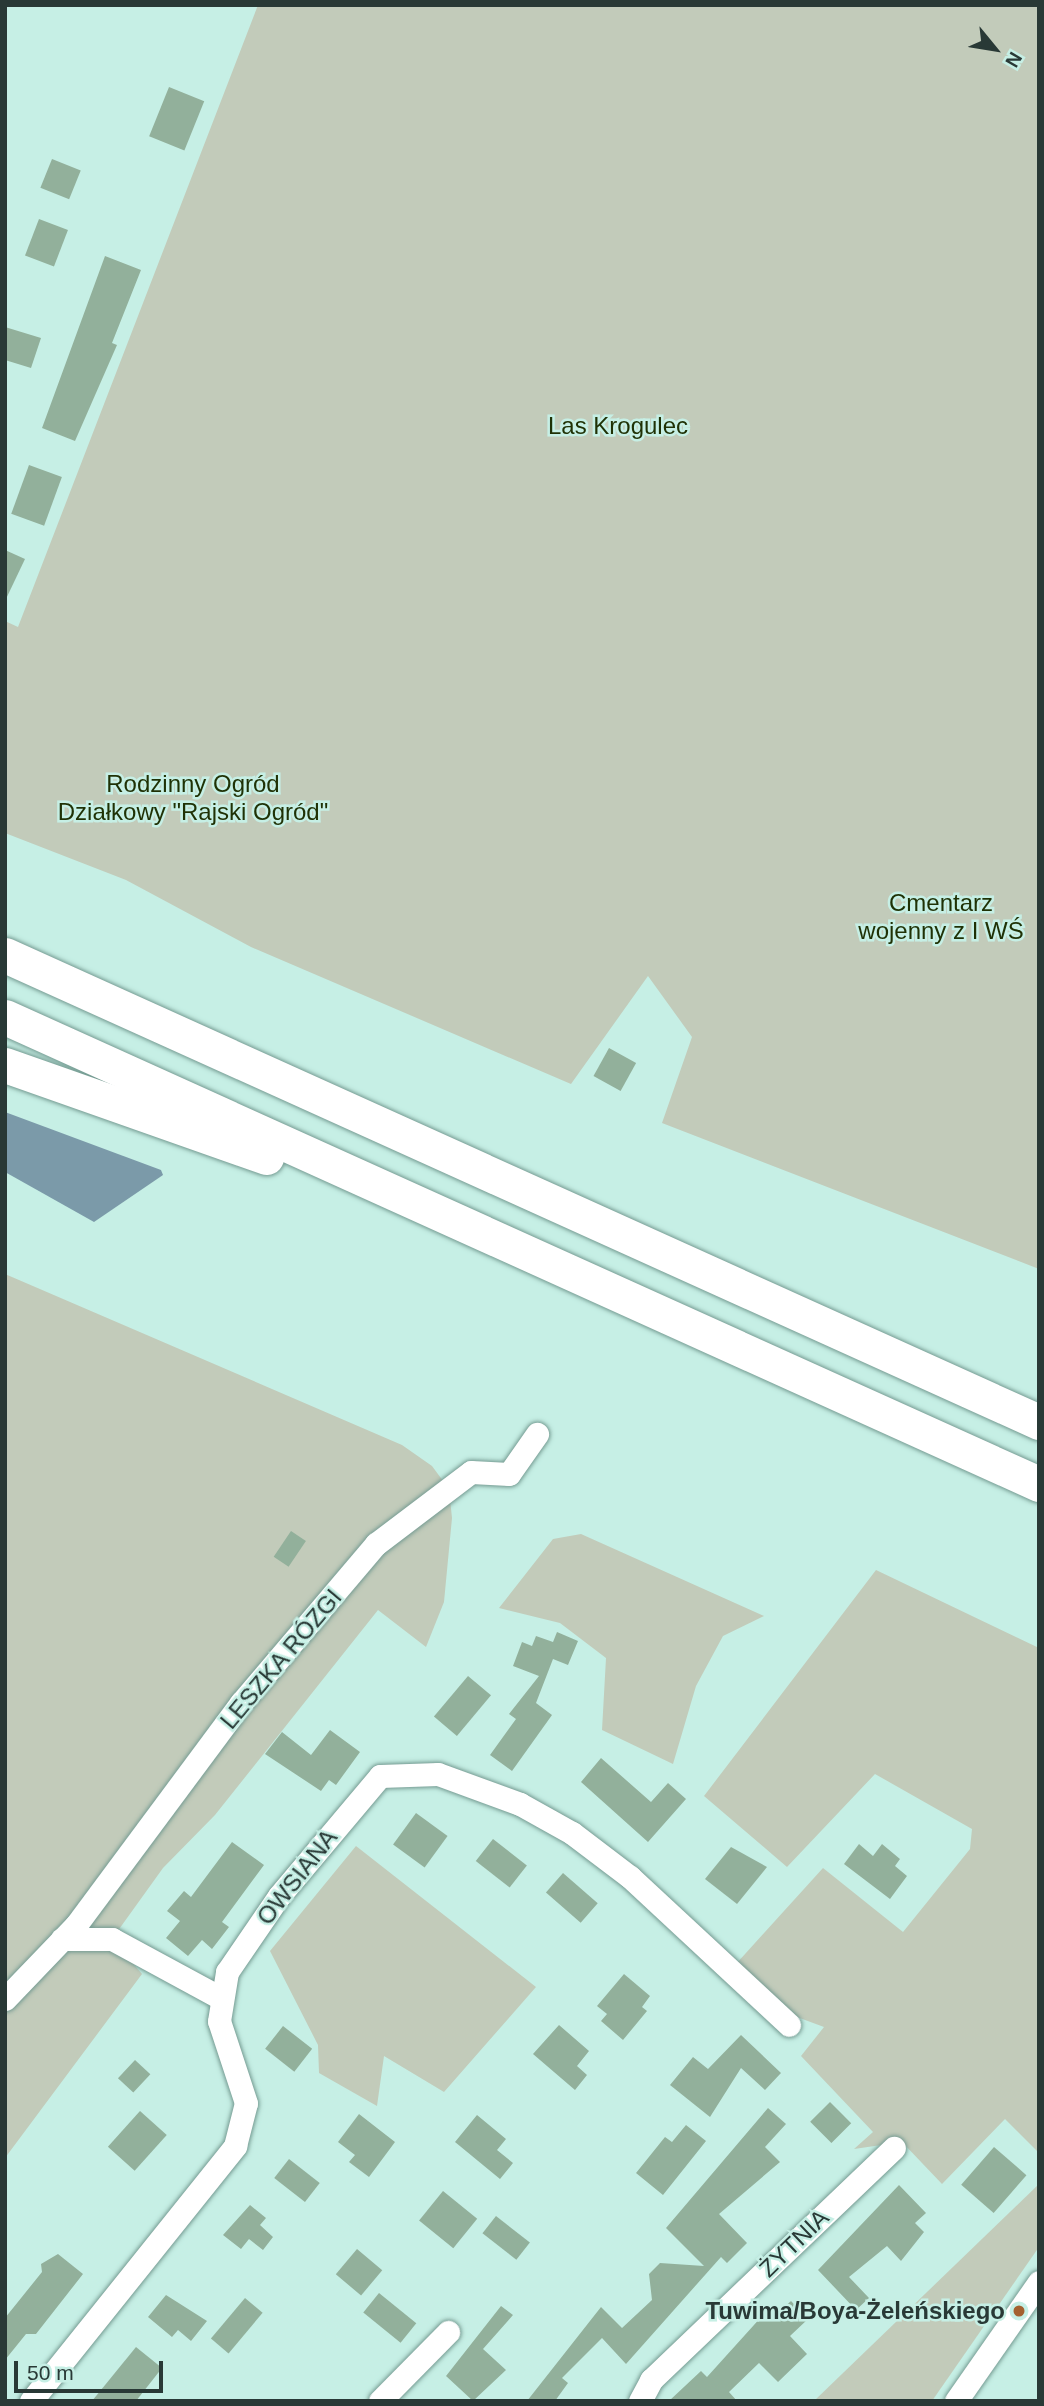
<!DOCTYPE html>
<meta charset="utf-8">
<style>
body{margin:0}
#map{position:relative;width:1044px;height:2406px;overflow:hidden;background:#c6efe5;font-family:Helvetica,sans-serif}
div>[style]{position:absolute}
.green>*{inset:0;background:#c2cbba}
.water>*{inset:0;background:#7b9aa9}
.building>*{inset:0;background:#92b09b;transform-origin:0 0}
.roads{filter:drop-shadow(0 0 2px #759b92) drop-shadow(0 0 2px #759b92)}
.minor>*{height:23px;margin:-11.5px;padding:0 11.5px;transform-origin:11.5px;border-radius:11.5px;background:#fff}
.highway>*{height:35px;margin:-17.5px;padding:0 17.5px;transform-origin:17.5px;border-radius:17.5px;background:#fff}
.dots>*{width:19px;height:19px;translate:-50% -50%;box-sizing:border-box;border:4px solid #c6efe5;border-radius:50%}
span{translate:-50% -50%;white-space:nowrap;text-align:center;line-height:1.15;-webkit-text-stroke:5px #c6efe5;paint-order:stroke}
.park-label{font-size:24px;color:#1f3105}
.street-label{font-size:24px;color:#293936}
.poi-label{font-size:24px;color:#293936;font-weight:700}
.right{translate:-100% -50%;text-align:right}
.frame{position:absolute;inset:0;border:7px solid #293936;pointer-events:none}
.north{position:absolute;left:960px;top:14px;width:70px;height:70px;-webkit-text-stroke:5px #c6efe5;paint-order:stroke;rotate:120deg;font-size:19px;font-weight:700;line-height:28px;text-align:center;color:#293936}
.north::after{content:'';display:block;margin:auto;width:24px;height:32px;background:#293936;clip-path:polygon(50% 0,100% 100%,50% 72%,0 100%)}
.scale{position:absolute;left:14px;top:2361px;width:149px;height:32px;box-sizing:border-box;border:4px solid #293936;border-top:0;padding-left:9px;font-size:21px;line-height:24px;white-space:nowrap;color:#293936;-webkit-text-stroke:5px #c6efe5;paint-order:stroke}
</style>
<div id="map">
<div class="green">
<i style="clip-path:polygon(258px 5px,1039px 5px,1039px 1269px,662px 1123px,692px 1037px,648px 976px,571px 1084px,251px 947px,126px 880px,5px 833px,5px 621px,18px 627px)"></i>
<i style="clip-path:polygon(5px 1274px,402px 1445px,432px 1466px,449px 1489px,452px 1518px,444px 1602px,426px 1647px,378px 1610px,215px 1815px,163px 1868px,112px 1939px,142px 1974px,5px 2158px)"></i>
<i style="clip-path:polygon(581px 1534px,764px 1616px,723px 1636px,696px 1686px,673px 1764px,602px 1730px,606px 1658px,560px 1623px,499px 1608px,553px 1539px)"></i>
<i style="clip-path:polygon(876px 1570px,1039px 1648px,1039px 2153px,1005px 2119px,942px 2184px,902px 2142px,854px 2149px,873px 2132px,801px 2056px,824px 2027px,797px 2017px,736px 1964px,823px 1868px,903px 1932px,970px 1849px,972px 1829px,875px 1774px,787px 1867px,704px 1796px)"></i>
<i style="clip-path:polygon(356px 1846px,536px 1987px,444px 2092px,384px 2056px,377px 2106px,319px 2073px,318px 2045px,270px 1951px)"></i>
<i style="clip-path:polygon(1039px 2184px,1039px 2247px,932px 2401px,814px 2401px)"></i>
</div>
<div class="water">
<i style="clip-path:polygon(5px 1112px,161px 1170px,163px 1175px,94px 1222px,5px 1172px)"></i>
</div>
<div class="building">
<i style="left:169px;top:87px;width:38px;height:53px;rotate:22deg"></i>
<i style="left:52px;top:159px;width:31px;height:31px;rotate:22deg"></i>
<i style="left:39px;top:219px;width:31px;height:39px;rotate:21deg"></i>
<i style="clip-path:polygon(105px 256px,141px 270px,112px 343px,117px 345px,75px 441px,42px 428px)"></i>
<i style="clip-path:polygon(5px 327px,41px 338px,31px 368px,5px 360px)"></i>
<i style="left:29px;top:465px;width:35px;height:52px;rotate:20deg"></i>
<i style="clip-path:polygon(5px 550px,25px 559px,5px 601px)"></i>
<i style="left:609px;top:1048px;width:31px;height:32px;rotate:29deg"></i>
<i style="left:291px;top:1531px;width:18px;height:31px;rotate:34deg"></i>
<i style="clip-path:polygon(557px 1632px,578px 1641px,568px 1665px,553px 1659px,536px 1703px,552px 1715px,512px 1771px,490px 1755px,516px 1719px,509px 1714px,539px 1676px,513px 1666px,522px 1642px,532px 1646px,536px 1636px,553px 1642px)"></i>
<i style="left:468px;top:1676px;width:30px;height:53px;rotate:40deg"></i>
<i style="clip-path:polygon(330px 1730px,360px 1752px,336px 1785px,329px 1780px,321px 1791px,265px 1754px,282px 1732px,311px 1755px)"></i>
<i style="clip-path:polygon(601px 1758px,651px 1802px,668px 1783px,686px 1799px,648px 1842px,581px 1782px)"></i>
<i style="left:416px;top:1813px;width:39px;height:39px;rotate:36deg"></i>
<i style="left:493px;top:1839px;width:43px;height:28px;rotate:38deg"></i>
<i style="clip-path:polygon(232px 1842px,264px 1865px,222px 1922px,229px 1927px,212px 1949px,202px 1940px,188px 1956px,166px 1938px,180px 1921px,167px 1911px,184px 1891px,191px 1897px)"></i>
<i style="clip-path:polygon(859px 1844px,873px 1856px,882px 1844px,900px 1859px,895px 1866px,907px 1876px,890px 1899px,844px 1864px)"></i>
<i style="clip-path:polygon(731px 1847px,767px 1867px,737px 1904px,705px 1879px)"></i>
<i style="left:563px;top:1873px;width:46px;height:26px;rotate:41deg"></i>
<i style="clip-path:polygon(624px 1974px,650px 1996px,642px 2007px,647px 2011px,623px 2040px,601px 2021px,607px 2014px,597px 2006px)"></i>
<i style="clip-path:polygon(559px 2025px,589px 2051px,577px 2066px,587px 2075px,575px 2090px,533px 2054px)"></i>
<i style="left:283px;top:2026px;width:37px;height:29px;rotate:38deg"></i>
<i style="clip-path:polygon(741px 2035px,781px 2073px,765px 2090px,741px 2068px,710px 2117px,670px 2085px,693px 2057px,708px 2069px)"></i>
<i style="left:135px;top:2060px;width:21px;height:25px;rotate:43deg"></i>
<i style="left:830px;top:2102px;width:30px;height:28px;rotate:45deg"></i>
<i style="clip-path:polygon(768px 2108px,786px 2124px,765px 2147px,780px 2162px,719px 2214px,747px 2243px,727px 2263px,721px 2257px,626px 2364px,602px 2338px,562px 2378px,568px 2383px,555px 2401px,527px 2401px,601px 2307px,622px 2328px,652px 2300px,649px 2274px,660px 2263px,704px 2266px,666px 2228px)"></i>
<i style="left:140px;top:2111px;width:36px;height:48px;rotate:42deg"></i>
<i style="clip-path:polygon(359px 2114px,395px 2142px,369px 2177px,349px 2162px,355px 2155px,338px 2142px)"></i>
<i style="clip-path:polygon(477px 2115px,506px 2139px,497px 2150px,513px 2163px,500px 2179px,455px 2142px)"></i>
<i style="clip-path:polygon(686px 2125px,706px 2141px,663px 2195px,636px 2173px,665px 2137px,672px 2142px)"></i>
<i style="left:994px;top:2147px;width:43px;height:50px;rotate:41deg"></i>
<i style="left:289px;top:2159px;width:39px;height:24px;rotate:38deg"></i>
<i style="clip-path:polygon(899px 2185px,926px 2213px,915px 2223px,924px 2232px,901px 2261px,887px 2246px,849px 2277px,869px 2298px,856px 2310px,818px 2270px)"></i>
<i style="left:443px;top:2191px;width:44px;height:38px;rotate:39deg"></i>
<i style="clip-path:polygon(250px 2205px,266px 2218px,260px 2225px,273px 2237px,263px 2250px,249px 2239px,241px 2249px,223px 2235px)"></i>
<i style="left:496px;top:2216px;width:43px;height:22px;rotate:38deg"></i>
<i style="left:357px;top:2249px;width:33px;height:33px;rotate:40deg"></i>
<i style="clip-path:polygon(58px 2254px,83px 2274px,36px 2334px,26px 2334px,5px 2360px,5px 2318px,42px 2272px,41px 2264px)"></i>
<i style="left:379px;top:2293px;width:48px;height:25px;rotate:39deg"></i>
<i style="clip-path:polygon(166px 2295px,207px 2321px,191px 2341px,178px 2330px,172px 2337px,148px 2317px)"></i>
<i style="left:245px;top:2298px;width:23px;height:53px;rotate:40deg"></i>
<i style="clip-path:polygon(791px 2301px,808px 2319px,790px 2336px,807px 2354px,778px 2382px,759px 2363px,729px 2392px,737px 2401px,669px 2401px,701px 2371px,707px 2377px,763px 2315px,769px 2321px)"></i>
<i style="clip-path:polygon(501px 2306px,513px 2315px,483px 2349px,506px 2370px,473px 2401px,446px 2376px)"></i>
<i style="clip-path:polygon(136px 2347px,162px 2368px,136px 2401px,92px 2401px)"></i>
</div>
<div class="roads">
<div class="minor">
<i style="left:62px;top:1939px;width:50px"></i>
<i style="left:112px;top:1939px;width:122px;rotate:28.5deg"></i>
<i style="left:5px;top:1999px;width:103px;rotate:-46.2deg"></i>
<i style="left:76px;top:1925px;width:277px;rotate:-53.4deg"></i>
<i style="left:241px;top:1703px;width:209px;rotate:-49.7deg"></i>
<i style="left:376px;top:1544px;width:119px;rotate:-37.2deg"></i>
<i style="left:471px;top:1472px;width:38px;rotate:3deg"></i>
<i style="left:509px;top:1474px;width:49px;rotate:-55deg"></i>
<i style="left:31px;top:2401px;width:327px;rotate:-51.3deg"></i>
<i style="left:235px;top:2146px;width:44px;rotate:-75.7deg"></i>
<i style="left:246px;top:2103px;width:86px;rotate:-108.2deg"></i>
<i style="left:219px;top:2021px;width:50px;rotate:-80.7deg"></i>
<i style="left:227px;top:1972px;width:92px;rotate:-55.6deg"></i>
<i style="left:279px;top:1896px;width:157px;rotate:-49.9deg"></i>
<i style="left:380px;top:1776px;width:58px;rotate:-2deg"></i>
<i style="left:438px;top:1774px;width:87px;rotate:20.1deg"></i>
<i style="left:520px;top:1804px;width:60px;rotate:29.1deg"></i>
<i style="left:572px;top:1833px;width:73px;rotate:37.2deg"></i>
<i style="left:630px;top:1877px;width:217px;rotate:42.9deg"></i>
<i style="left:380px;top:2401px;width:97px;rotate:-45.4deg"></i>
<i style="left:640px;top:2401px;width:24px;rotate:-62deg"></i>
<i style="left:651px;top:2380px;width:336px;rotate:-43.7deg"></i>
<i style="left:956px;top:2401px;width:145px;rotate:-55.1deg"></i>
</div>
<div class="highway">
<i style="left:5px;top:955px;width:1135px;rotate:24.31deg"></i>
<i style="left:5px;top:1017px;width:1135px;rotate:24.31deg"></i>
<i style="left:5px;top:1065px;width:277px;rotate:19.4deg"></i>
</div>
</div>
<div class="dots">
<i style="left:1019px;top:2311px;background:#a46130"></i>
</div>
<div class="park-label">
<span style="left:618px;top:426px">Las Krogulec</span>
<span style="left:193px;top:798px">Rodzinny Ogród<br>Działkowy "Rajski Ogród"</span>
<span style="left:941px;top:917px">Cmentarz<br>wojenny z I WŚ</span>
</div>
<div class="street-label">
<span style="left:281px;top:1659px;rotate:-50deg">LESZKA RÓZGI</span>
<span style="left:297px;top:1877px;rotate:-52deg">OWSIANA</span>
<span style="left:794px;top:2243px;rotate:-44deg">ŻYTNIA</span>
</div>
<div class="poi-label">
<span class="right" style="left:1005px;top:2311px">Tuwima/Boya-Żeleńskiego</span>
</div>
<div class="frame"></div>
<div class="north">N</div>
<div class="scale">50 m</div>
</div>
